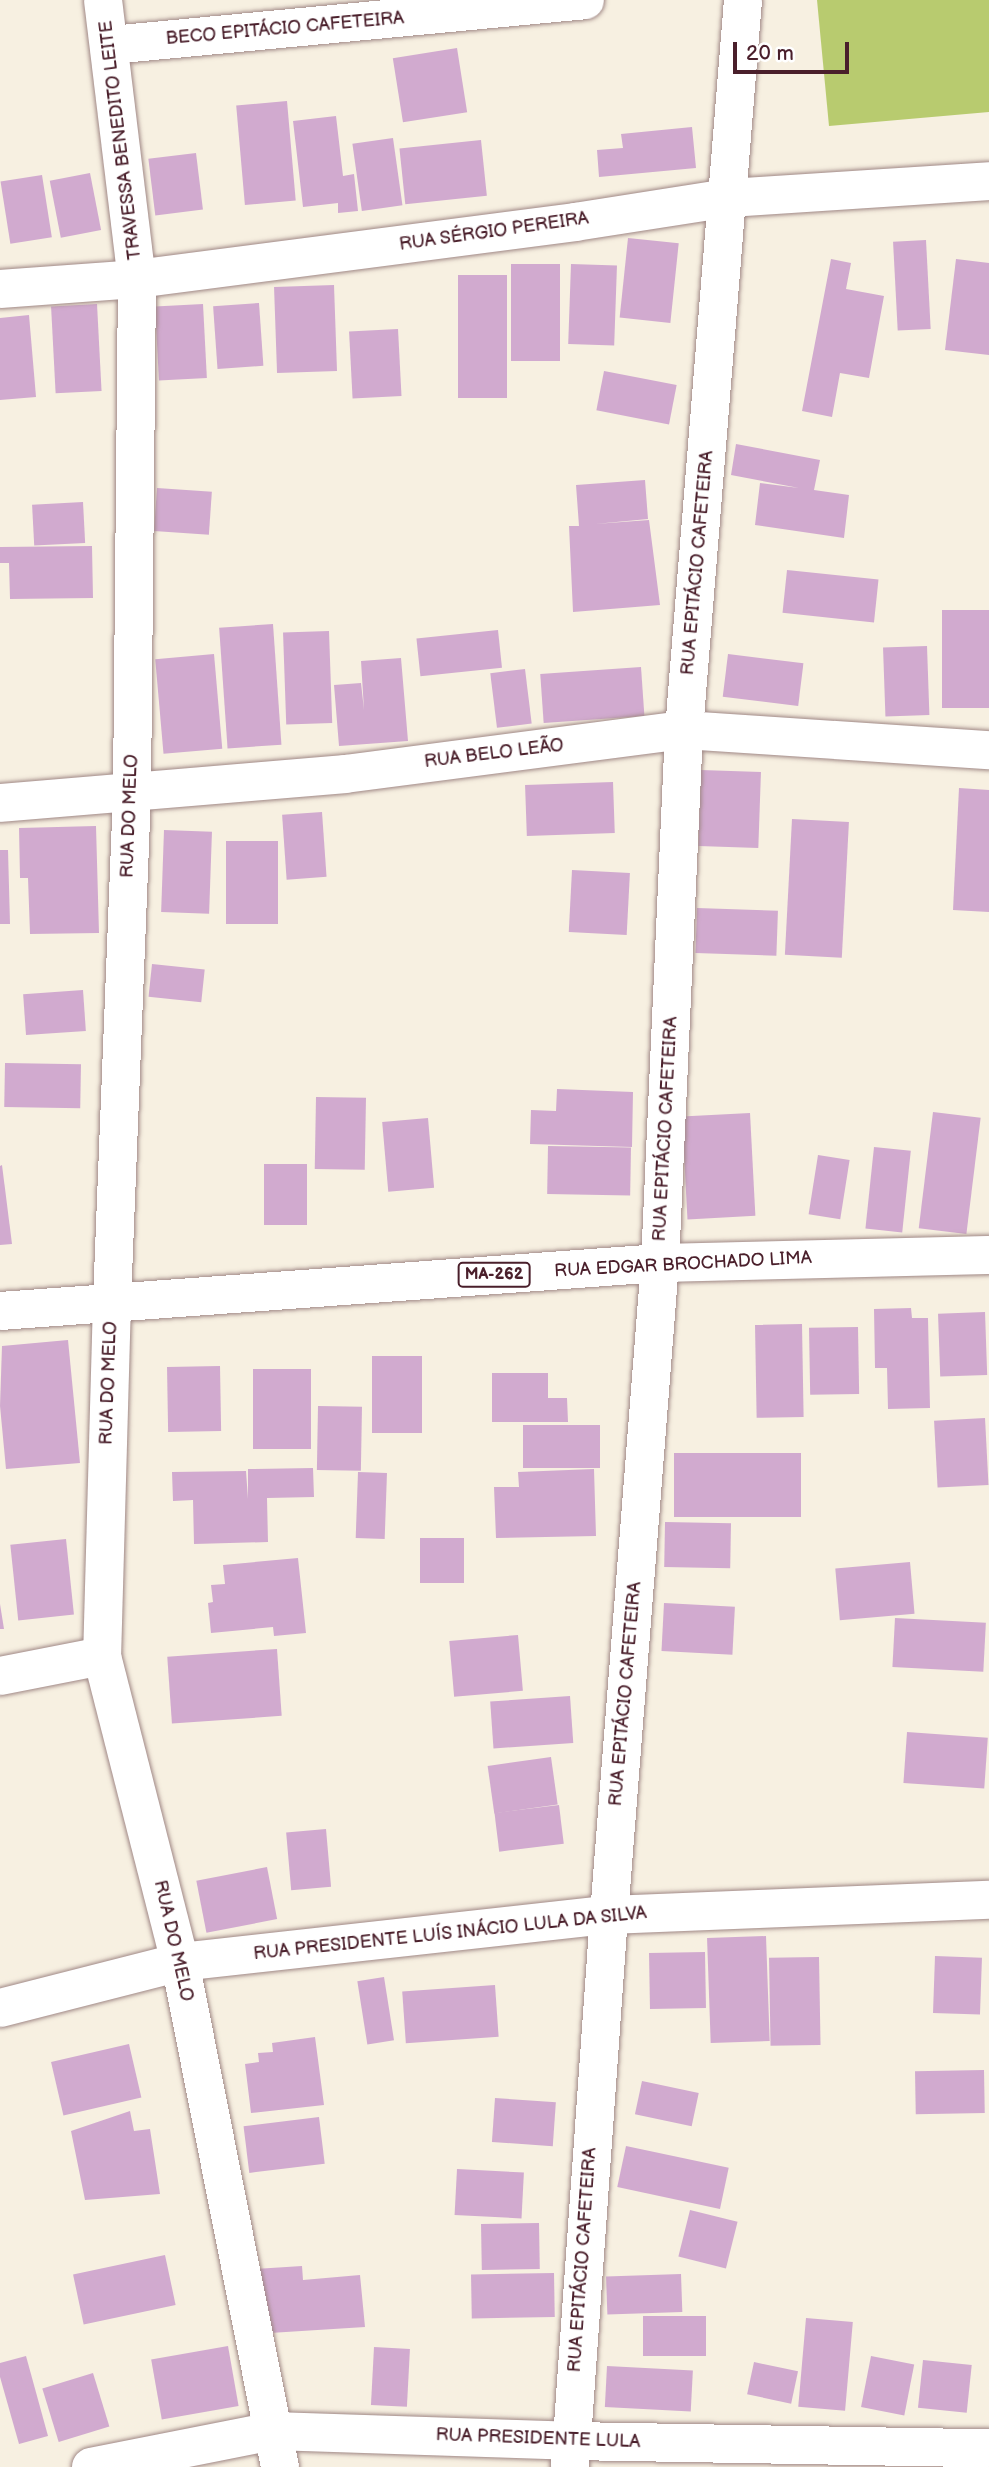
<!DOCTYPE html>
<meta charset="utf-8">
<style>
body{margin:0}
#map{position:relative;width:989px;height:2467px;overflow:hidden;background:#f7f0e1;font-family:"Balsamiq Sans",sans-serif}
div>[style]{position:absolute}
.green>*{inset:0;background:#b8cb6f}
.building>*{inset:0;background:#d1aacf;transform-origin:0 0}
.roads{filter:drop-shadow(0 0 2px #a08886) drop-shadow(0 0 2px #a08886)}
.minor>*{height:38px;margin:-19px;padding:0 19px;transform-origin:19px;border-radius:19px;background:#fff}
.primary>*{height:38px;margin:-19px;padding:0 19px;transform-origin:19px;border-radius:19px;background:#fff}
span{translate:-50% -50%;white-space:nowrap;text-align:center;line-height:1.15;-webkit-text-stroke:5px #fff;paint-order:stroke}
.shield-label span{padding:2px 5px;background:#fff;border:2px solid;border-radius:5px;-webkit-text-stroke-width:0}
.shield-label{font-size:16px;color:#4a1f2b;font-weight:700}
.street-label{font-size:18px;color:#4a1f2b}
.scale{position:absolute;left:733px;top:42px;width:116px;height:32px;box-sizing:border-box;border:4px solid #4a1f2b;border-top:0;padding-left:9px;font-size:21px;line-height:24px;white-space:nowrap;color:#4a1f2b;-webkit-text-stroke:5px #fff;paint-order:stroke}
</style>
<div id="map">
<div class="green">
<i style="clip-path:polygon(817px 0,989px 0,989px 112px,829px 126px)"></i>
</div>
<div class="building">
<i style="left:457px;top:48px;width:65px;height:65px;rotate:81deg"></i>
<i style="left:287px;top:101px;width:100px;height:51px;rotate:85deg"></i>
<i style="clip-path:polygon(336px 116px,343px 176px,354px 174px,358px 211px,338px 213px,338px 203px,303px 207px,293px 121px)"></i>
<i style="clip-path:polygon(692px 127px,696px 168px,599px 177px,597px 150px,623px 148px,621px 134px)"></i>
<i style="left:393px;top:138px;width:68px;height:41px;rotate:82deg"></i>
<i style="left:481px;top:140px;width:56px;height:82px;rotate:84deg"></i>
<i style="left:196px;top:153px;width:57px;height:48px;rotate:83deg"></i>
<i style="left:90px;top:173px;width:58px;height:41px;rotate:79deg"></i>
<i style="left:42px;top:175px;width:63px;height:42px;rotate:81deg"></i>
<i style="left:628px;top:238px;width:51px;height:80px;rotate:6deg"></i>
<i style="left:926px;top:240px;width:89px;height:33px;rotate:87deg"></i>
<i style="clip-path:polygon(831px 259px,851px 263px,846px 289px,884px 296px,869px 378px,840px 373px,832px 417px,802px 411px)"></i>
<i style="clip-path:polygon(956px 259px,989px 263px,989px 355px,945px 350px)"></i>
<i style="left:511px;top:264px;width:49px;height:97px"></i>
<i style="left:571px;top:264px;width:46px;height:80px;rotate:2deg"></i>
<i style="left:458px;top:275px;width:49px;height:123px"></i>
<i style="left:334px;top:285px;width:86px;height:60px;rotate:88deg"></i>
<i style="left:259px;top:303px;width:63px;height:46px;rotate:86deg"></i>
<i style="left:97px;top:304px;width:87px;height:46px;rotate:87deg"></i>
<i style="left:203px;top:304px;width:74px;height:48px;rotate:87deg"></i>
<i style="clip-path:polygon(29px 315px,36px 397px,0 400px,0 318px)"></i>
<i style="left:398px;top:329px;width:67px;height:49px;rotate:87deg"></i>
<i style="left:604px;top:371px;width:74px;height:40px;rotate:11deg"></i>
<i style="clip-path:polygon(736px 444px,820px 460px,814px 490px,849px 495px,844px 538px,755px 525px,760px 483px,799px 488px,731px 475px)"></i>
<i style="clip-path:polygon(645px 480px,648px 519px,595px 524px,649px 520px,660px 605px,573px 612px,569px 526px,579px 526px,576px 485px)"></i>
<i style="left:157px;top:488px;width:55px;height:43px;rotate:4deg"></i>
<i style="left:83px;top:502px;width:41px;height:51px;rotate:87deg"></i>
<i style="clip-path:polygon(92px 546px,93px 598px,10px 599px,9px 563px,0 563px,0 547px)"></i>
<i style="left:787px;top:570px;width:92px;height:43px;rotate:6deg"></i>
<i style="left:989px;top:610px;width:98px;height:47px;rotate:90deg"></i>
<i style="left:273px;top:624px;width:121px;height:54px;rotate:86deg"></i>
<i style="left:498px;top:630px;width:38px;height:82px;rotate:84deg"></i>
<i style="left:329px;top:631px;width:92px;height:46px;rotate:88deg"></i>
<i style="left:927px;top:646px;width:69px;height:44px;rotate:88deg"></i>
<i style="left:214px;top:654px;width:95px;height:59px;rotate:85deg"></i>
<i style="left:728px;top:654px;width:76px;height:43px;rotate:7deg"></i>
<i style="clip-path:polygon(401px 658px,408px 741px,339px 746px,334px 685px,361px 683px,364px 710px,361px 661px)"></i>
<i style="left:641px;top:667px;width:49px;height:101px;rotate:86deg"></i>
<i style="left:525px;top:669px;width:55px;height:35px;rotate:83deg"></i>
<i style="left:701px;top:770px;width:60px;height:76px;rotate:2deg"></i>
<i style="left:613px;top:782px;width:51px;height:88px;rotate:88deg"></i>
<i style="clip-path:polygon(959px 788px,989px 790px,989px 912px,953px 910px)"></i>
<i style="left:322px;top:812px;width:65px;height:40px;rotate:86deg"></i>
<i style="left:792px;top:819px;width:57px;height:136px;rotate:3deg"></i>
<i style="clip-path:polygon(96px 826px,99px 933px,30px 934px,28px 878px,20px 878px,19px 828px)"></i>
<i style="left:164px;top:830px;width:48px;height:82px;rotate:2deg"></i>
<i style="left:226px;top:841px;width:52px;height:83px"></i>
<i style="clip-path:polygon(0 850px,8px 850px,10px 924px,0 924px)"></i>
<i style="left:572px;top:870px;width:58px;height:62px;rotate:3deg"></i>
<i style="left:697px;top:908px;width:81px;height:45px;rotate:2deg"></i>
<i style="left:152px;top:964px;width:53px;height:33px;rotate:6deg"></i>
<i style="left:83px;top:990px;width:41px;height:60px;rotate:86deg"></i>
<i style="left:5px;top:1063px;width:76px;height:44px;rotate:1deg"></i>
<i style="clip-path:polygon(557px 1089px,633px 1092px,632px 1147px,530px 1144px,531px 1110px,556px 1111px)"></i>
<i style="left:316px;top:1097px;width:50px;height:72px;rotate:1deg"></i>
<i style="left:933px;top:1112px;width:48px;height:117px;rotate:7deg"></i>
<i style="left:750px;top:1113px;width:103px;height:68px;rotate:87deg"></i>
<i style="left:428px;top:1118px;width:70px;height:46px;rotate:85deg"></i>
<i style="left:548px;top:1146px;width:83px;height:48px;rotate:1deg"></i>
<i style="left:874px;top:1147px;width:37px;height:82px;rotate:6deg"></i>
<i style="left:818px;top:1155px;width:32px;height:60px;rotate:9deg"></i>
<i style="left:264px;top:1164px;width:43px;height:61px"></i>
<i style="clip-path:polygon(2px 1165px,12px 1244px,0 1245px,0 1166px)"></i>
<i style="clip-path:polygon(911px 1308px,912px 1318px,928px 1318px,930px 1408px,888px 1409px,887px 1368px,875px 1368px,874px 1309px)"></i>
<i style="left:985px;top:1312px;width:63px;height:47px;rotate:88deg"></i>
<i style="left:802px;top:1324px;width:93px;height:47px;rotate:89deg"></i>
<i style="left:858px;top:1327px;width:67px;height:49px;rotate:89deg"></i>
<i style="clip-path:polygon(68px 1340px,80px 1463px,6px 1469px,0 1406px,2px 1346px)"></i>
<i style="left:372px;top:1356px;width:50px;height:77px"></i>
<i style="left:220px;top:1366px;width:65px;height:53px;rotate:89deg"></i>
<i style="left:253px;top:1369px;width:58px;height:80px"></i>
<i style="clip-path:polygon(492px 1373px,548px 1373px,548px 1398px,567px 1398px,568px 1422px,492px 1422px)"></i>
<i style="left:318px;top:1406px;width:44px;height:64px;rotate:1deg"></i>
<i style="left:985px;top:1418px;width:67px;height:51px;rotate:87deg"></i>
<i style="left:600px;top:1425px;width:43px;height:77px;rotate:90deg"></i>
<i style="left:801px;top:1453px;width:64px;height:127px;rotate:90deg"></i>
<i style="clip-path:polygon(313px 1468px,314px 1497px,267px 1498px,268px 1542px,194px 1544px,193px 1500px,173px 1501px,172px 1472px,246px 1471px,248px 1499px,248px 1469px)"></i>
<i style="clip-path:polygon(594px 1469px,596px 1536px,496px 1538px,494px 1487px,519px 1487px,518px 1472px)"></i>
<i style="left:358px;top:1472px;width:29px;height:66px;rotate:2deg"></i>
<i style="left:665px;top:1522px;width:66px;height:45px;rotate:1deg"></i>
<i style="left:420px;top:1538px;width:44px;height:45px"></i>
<i style="left:66px;top:1539px;width:76px;height:56px;rotate:84deg"></i>
<i style="clip-path:polygon(298px 1558px,306px 1633px,274px 1636px,273px 1627px,211px 1633px,208px 1603px,213px 1602px,211px 1585px,225px 1584px,223px 1565px)"></i>
<i style="left:910px;top:1562px;width:52px;height:75px;rotate:85deg"></i>
<i style="left:664px;top:1603px;width:71px;height:48px;rotate:3deg"></i>
<i style="clip-path:polygon(0 1604px,4px 1629px,0 1629px)"></i>
<i style="left:895px;top:1618px;width:91px;height:49px;rotate:3deg"></i>
<i style="left:518px;top:1635px;width:56px;height:69px;rotate:85deg"></i>
<i style="left:277px;top:1649px;width:67px;height:110px;rotate:86deg"></i>
<i style="left:570px;top:1696px;width:47px;height:80px;rotate:86deg"></i>
<i style="left:907px;top:1732px;width:81px;height:51px;rotate:4deg"></i>
<i style="left:551px;top:1757px;width:48px;height:64px;rotate:82deg"></i>
<i style="left:559px;top:1805px;width:39px;height:65px;rotate:83deg"></i>
<i style="left:326px;top:1829px;width:58px;height:40px;rotate:85deg"></i>
<i style="left:267px;top:1867px;width:53px;height:72px;rotate:79deg"></i>
<i style="left:766px;top:1936px;width:105px;height:59px;rotate:88deg"></i>
<i style="left:705px;top:1952px;width:56px;height:56px;rotate:89deg"></i>
<i style="left:935px;top:1956px;width:47px;height:57px;rotate:2deg"></i>
<i style="left:819px;top:1957px;width:88px;height:50px;rotate:89deg"></i>
<i style="left:384px;top:1977px;width:64px;height:27px;rotate:81deg"></i>
<i style="left:495px;top:1985px;width:52px;height:93px;rotate:86deg"></i>
<i style="clip-path:polygon(315px 2037px,324px 2105px,251px 2113px,245px 2064px,259px 2062px,258px 2053px,273px 2052px,272px 2043px)"></i>
<i style="left:129px;top:2044px;width:55px;height:80px;rotate:77deg"></i>
<i style="left:984px;top:2070px;width:43px;height:69px;rotate:89deg"></i>
<i style="left:642px;top:2081px;width:58px;height:34px;rotate:12deg"></i>
<i style="left:495px;top:2098px;width:61px;height:44px;rotate:4deg"></i>
<i style="clip-path:polygon(130px 2111px,134px 2131px,150px 2129px,160px 2194px,85px 2200px,71px 2131px)"></i>
<i style="left:319px;top:2117px;width:47px;height:76px;rotate:83deg"></i>
<i style="left:626px;top:2146px;width:105px;height:42px;rotate:12deg"></i>
<i style="left:457px;top:2169px;width:67px;height:46px;rotate:3deg"></i>
<i style="left:690px;top:2210px;width:49px;height:48px;rotate:14deg"></i>
<i style="left:539px;top:2223px;width:46px;height:58px;rotate:89deg"></i>
<i style="left:165px;top:2255px;width:51px;height:94px;rotate:78deg"></i>
<i style="clip-path:polygon(302px 2266px,303px 2280px,360px 2275px,365px 2327px,270px 2333px,255px 2269px)"></i>
<i style="left:554px;top:2273px;width:44px;height:83px;rotate:89deg"></i>
<i style="left:681px;top:2274px;width:38px;height:75px;rotate:88deg"></i>
<i style="left:706px;top:2316px;width:40px;height:63px;rotate:90deg"></i>
<i style="left:806px;top:2318px;width:47px;height:89px;rotate:5deg"></i>
<i style="left:228px;top:2346px;width:61px;height:78px;rotate:80deg"></i>
<i style="left:374px;top:2347px;width:36px;height:58px;rotate:3deg"></i>
<i style="clip-path:polygon(26px 2356px,48px 2436px,19px 2444px,0 2377px,0 2363px)"></i>
<i style="left:871px;top:2356px;width:44px;height:52px;rotate:11deg"></i>
<i style="left:923px;top:2360px;width:49px;height:48px;rotate:6deg"></i>
<i style="left:754px;top:2362px;width:45px;height:33px;rotate:12deg"></i>
<i style="left:607px;top:2366px;width:86px;height:41px;rotate:3deg"></i>
<i style="left:93px;top:2373px;width:56px;height:53px;rotate:73deg"></i>
</div>
<div class="roads">
<div class="minor">
<i style="left:103px;top:0;width:281px;rotate:83.1deg"></i>
<i style="left:137px;top:279px;width:515px;rotate:90.56deg"></i>
<i style="left:132px;top:794px;width:507px;rotate:92.26deg"></i>
<i style="left:112px;top:1301px;width:355px;rotate:91.6deg"></i>
<i style="left:102px;top:1656px;width:316px;rotate:75.7deg"></i>
<i style="left:180px;top:1962px;width:515px;rotate:78.8deg"></i>
<i style="left:111px;top:45px;width:476px;rotate:-5.4deg"></i>
<i style="left:0;top:289px;width:137px;rotate:-4.2deg"></i>
<i style="left:137px;top:279px;width:442px;rotate:-7.4deg"></i>
<i style="left:575px;top:222px;width:156px;rotate:-8.9deg"></i>
<i style="left:729px;top:198px;width:261px;rotate:-3.7deg"></i>
<i style="left:0;top:803px;width:346px;rotate:-4.8deg"></i>
<i style="left:345px;top:774px;width:342px;rotate:-7.4deg"></i>
<i style="left:684px;top:730px;width:306px;rotate:3.8deg"></i>
<i style="left:0;top:1676px;width:104px;rotate:-11.1deg"></i>
<i style="left:0;top:2008px;width:186px;rotate:-14.3deg"></i>
<i style="left:180px;top:1962px;width:432px;rotate:-6.3deg"></i>
<i style="left:609px;top:1915px;width:380px;rotate:-2.3deg"></i>
<i style="left:91px;top:2467px;width:186px;rotate:-11.2deg"></i>
<i style="left:273px;top:2431px;width:297px;rotate:1.9deg"></i>
<i style="left:570px;top:2441px;width:419px;rotate:1deg"></i>
<i style="left:570px;top:2467px;width:553px;rotate:-85.96deg"></i>
<i style="left:609px;top:1915px;width:654px;rotate:-85.53deg"></i>
<i style="left:660px;top:1263px;width:534px;rotate:-87.42deg"></i>
<i style="left:684px;top:730px;width:732px;rotate:-85.38deg"></i>
</div>
<div class="primary">
<i style="left:0;top:1311px;width:662px;rotate:-4.16deg"></i>
<i style="left:660px;top:1263px;width:329px;rotate:-1.4deg"></i>
</div>
</div>
<div class="shield-label">
<span style="left:494px;top:1275px">MA-262</span>
</div>
<div class="street-label">
<span style="left:285px;top:29px;rotate:-5deg">BECO EPITÁCIO CAFETEIRA</span>
<span style="left:121px;top:140px;rotate:-97deg">TRAVESSA BENEDITO LEITE</span>
<span style="left:494px;top:232px;rotate:-8deg">RUA SÉRGIO PEREIRA</span>
<span style="left:698px;top:563px;rotate:-85deg">RUA EPITÁCIO CAFETEIRA</span>
<span style="left:494px;top:754px;rotate:-7deg">RUA BELO LEÃO</span>
<span style="left:130px;top:816px;rotate:-88deg">RUA DO MELO</span>
<span style="left:666px;top:1129px;rotate:-87deg">RUA EPITÁCIO CAFETEIRA</span>
<span style="left:683px;top:1265px;rotate:-3deg">RUA EDGAR BROCHADO LIMA</span>
<span style="left:109px;top:1383px;rotate:-88deg">RUA DO MELO</span>
<span style="left:626px;top:1694px;rotate:-85deg">RUA EPITÁCIO CAFETEIRA</span>
<span style="left:450px;top:1934px;rotate:-6deg">RUA PRESIDENTE LUÍS INÁCIO LULA DA SILVA</span>
<span style="left:173px;top:1941px;rotate:77deg">RUA DO MELO</span>
<span style="left:583px;top:2260px;rotate:-86deg">RUA EPITÁCIO CAFETEIRA</span>
<span style="left:538px;top:2439px;rotate:2deg">RUA PRESIDENTE LULA</span>
</div>
<div class="scale">20 m</div>
</div>
